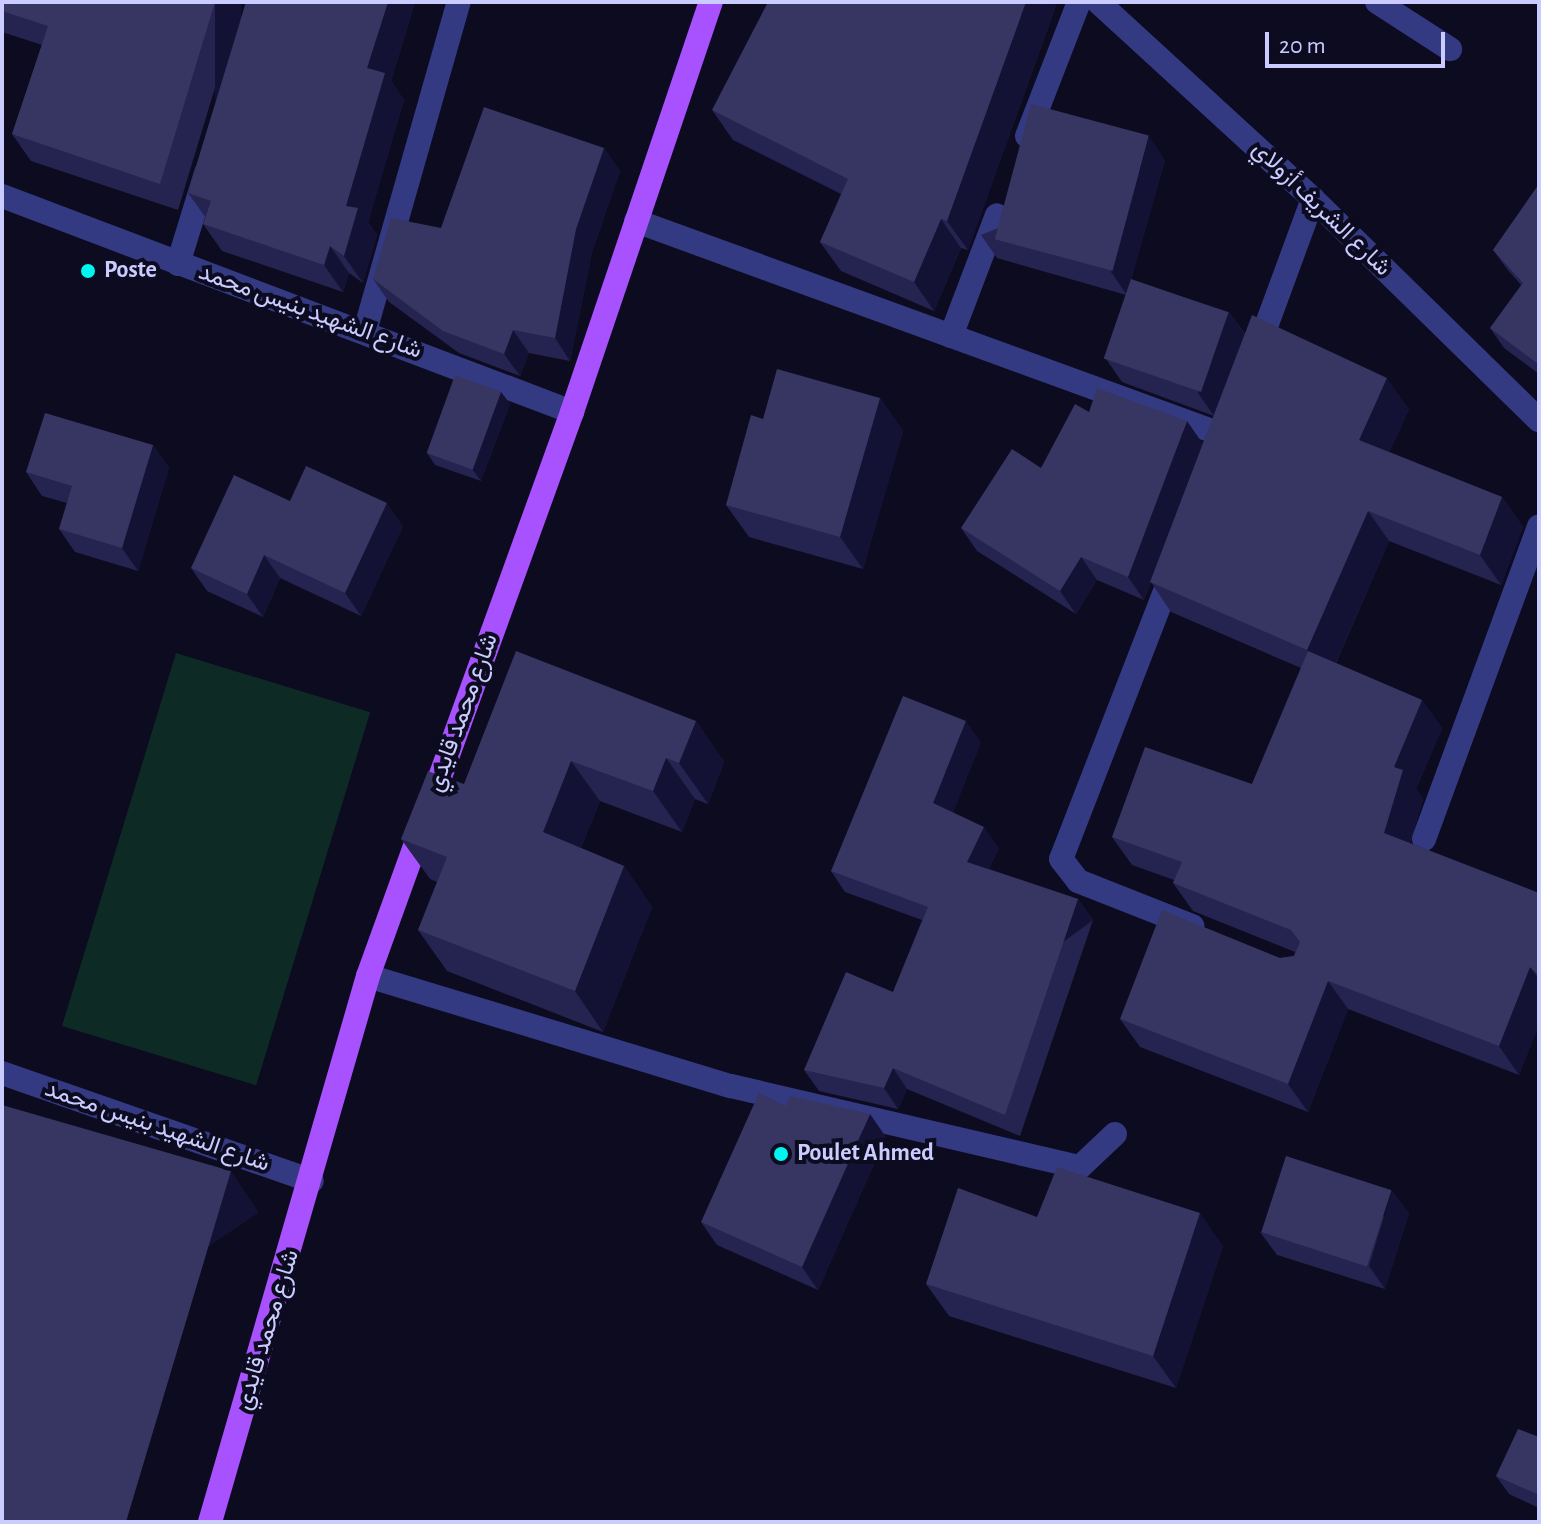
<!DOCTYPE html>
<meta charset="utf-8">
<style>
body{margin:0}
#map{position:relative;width:1541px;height:1524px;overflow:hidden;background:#0c0b20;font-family:"Alegreya Sans",Vazirmatn,sans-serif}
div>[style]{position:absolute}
.green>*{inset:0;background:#0e2a25;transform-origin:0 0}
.minor>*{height:24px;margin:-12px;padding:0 12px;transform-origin:12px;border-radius:12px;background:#333a82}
.major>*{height:24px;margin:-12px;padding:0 12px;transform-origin:12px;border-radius:12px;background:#a751ff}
.wall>*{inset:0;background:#25234f}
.shaded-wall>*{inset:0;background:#141234;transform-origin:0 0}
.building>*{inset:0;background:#373562;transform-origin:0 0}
.dots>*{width:22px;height:22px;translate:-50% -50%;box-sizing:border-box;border:4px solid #0c0b20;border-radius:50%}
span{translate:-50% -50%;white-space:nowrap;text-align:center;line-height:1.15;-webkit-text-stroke:8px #0c0b20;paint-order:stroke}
.street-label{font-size:24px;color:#cacbff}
.poi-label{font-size:24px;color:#cacbff;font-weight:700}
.left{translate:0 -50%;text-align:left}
.frame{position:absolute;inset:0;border:4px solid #cacbff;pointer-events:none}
.scale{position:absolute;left:1265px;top:32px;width:180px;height:36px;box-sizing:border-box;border:4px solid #cacbff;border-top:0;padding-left:10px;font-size:24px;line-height:28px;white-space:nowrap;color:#cacbff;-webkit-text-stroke:6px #0c0b20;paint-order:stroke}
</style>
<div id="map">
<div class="green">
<i style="left:176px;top:653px;width:203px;height:390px;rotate:17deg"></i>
</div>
<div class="minor">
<i style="left:1098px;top:2px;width:292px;rotate:42.5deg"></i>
<i style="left:1313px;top:199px;width:316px;rotate:44.4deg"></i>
<i style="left:1377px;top:2px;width:87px;rotate:32.8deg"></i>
<i style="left:1027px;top:136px;width:144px;rotate:-68.8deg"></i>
<i style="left:2px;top:196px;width:610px;rotate:20.75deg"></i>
<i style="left:636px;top:221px;width:628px;rotate:20.02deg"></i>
<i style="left:178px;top:264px;width:95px;rotate:-72.9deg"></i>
<i style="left:365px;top:331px;width:342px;rotate:-74.1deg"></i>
<i style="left:951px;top:336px;width:129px;rotate:-69.2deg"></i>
<i style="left:1257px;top:351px;width:162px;rotate:-69.8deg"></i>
<i style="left:1174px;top:568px;width:312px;rotate:111.2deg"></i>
<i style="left:1061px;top:859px;width:28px;rotate:52deg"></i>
<i style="left:1078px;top:881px;width:123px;rotate:21.5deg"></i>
<i style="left:1424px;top:839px;width:333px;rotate:-69.8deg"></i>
<i style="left:368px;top:976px;width:379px;rotate:16.9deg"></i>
<i style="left:731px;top:1086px;width:358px;rotate:13.1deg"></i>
<i style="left:1080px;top:1167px;width:48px;rotate:-43.3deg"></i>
<i style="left:2px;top:1073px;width:328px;rotate:19.2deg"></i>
</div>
<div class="major">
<i style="left:210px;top:1522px;width:568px;rotate:-73.86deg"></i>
<i style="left:368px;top:976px;width:600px;rotate:-70.11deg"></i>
<i style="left:572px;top:412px;width:433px;rotate:-71.3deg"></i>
</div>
<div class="wall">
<i style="clip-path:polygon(2px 2px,241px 2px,178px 210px,31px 161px,12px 134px,42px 45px,2px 32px)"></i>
<i style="clip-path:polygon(246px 2px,415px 2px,391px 81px,404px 100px,368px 222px,377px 235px,363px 283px,349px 273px,343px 292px,222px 251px,203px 224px,206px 218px,188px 193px)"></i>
<i style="clip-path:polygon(1056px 6px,968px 250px,961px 248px,934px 311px,841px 271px,820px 242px,841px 194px,733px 140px,712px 110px)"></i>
<i style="clip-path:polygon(604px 148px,620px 171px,592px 252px,570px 361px,529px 353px,520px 376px,459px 353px,389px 302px,373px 279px,441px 228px)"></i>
<i style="clip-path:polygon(1165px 160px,1131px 280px,1229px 312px,1245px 334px,1409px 409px,1389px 452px,1502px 497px,1523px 527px,1501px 585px,1389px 541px,1336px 663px,1422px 700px,1442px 728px,1416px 789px,1423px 799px,1410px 843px,1539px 893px,1539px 1024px,1519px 1075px,1348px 1009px,1308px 1112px,1140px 1047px,1120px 1019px,1280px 958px,1294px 956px,1295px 952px,1193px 911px,1173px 883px,1174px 880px,1132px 865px,1112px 837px,1252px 784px,1301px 668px,1171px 612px,1151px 582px,1144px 600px,1097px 580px,1076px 614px,977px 551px,961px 528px,1041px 468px,1089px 412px,1203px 443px,1214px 416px,1122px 382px,1106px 359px,1126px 295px,997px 258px,981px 235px)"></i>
<i style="clip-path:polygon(1539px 184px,1539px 374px,1504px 348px,1490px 328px,1521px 285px,1507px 269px,1493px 250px)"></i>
<i style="clip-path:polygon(501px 392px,510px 404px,481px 481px,435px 465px,427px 453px)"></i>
<i style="clip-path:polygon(880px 398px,903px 431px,863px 569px,749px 537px,726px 505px,763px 419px)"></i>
<i style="clip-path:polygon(153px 445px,169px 468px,138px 571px,75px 552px,59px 529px,67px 503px,42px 496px,26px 472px)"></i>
<i style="clip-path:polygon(290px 501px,403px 526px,361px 616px,280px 578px,263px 617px,207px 591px,191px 568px)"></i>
<i style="clip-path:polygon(696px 721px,724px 762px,708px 804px,695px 799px,682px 832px,600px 801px,581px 848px,624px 866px,652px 907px,603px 1032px,447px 971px,418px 930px,437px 882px,430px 879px,401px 839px,464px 784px)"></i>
<i style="clip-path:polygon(981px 742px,953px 812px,999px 848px,989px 869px,1078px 899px,1093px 920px,1020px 1136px,907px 1089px,898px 1109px,819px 1091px,804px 1070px,893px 992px,922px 920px,845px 892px,831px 871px)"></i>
<i style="clip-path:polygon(886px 1137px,818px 1290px,717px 1245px,701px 1222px)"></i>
<i style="clip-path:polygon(1409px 1213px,1385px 1289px,1277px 1255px,1260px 1232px)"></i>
<i style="clip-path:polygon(1037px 1217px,1223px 1246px,1176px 1388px,949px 1316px,926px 1284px)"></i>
<i style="clip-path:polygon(1539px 1437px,1539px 1508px,1509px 1494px,1496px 1476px)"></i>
</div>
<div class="shaded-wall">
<i style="left:215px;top:2px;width:26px;height:190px"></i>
<i style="clip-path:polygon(388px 2px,415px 2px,391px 81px,404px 100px,368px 222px,377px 235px,363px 283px,344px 256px,346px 206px,367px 68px)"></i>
<i style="clip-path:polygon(1026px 2px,1053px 2px,1056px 6px,968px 250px,947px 221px)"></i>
<i style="clip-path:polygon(1149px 136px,1165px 160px,1127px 295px,1111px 272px)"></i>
<i style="clip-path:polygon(604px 148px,620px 171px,592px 252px,570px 361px,555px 338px,576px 229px)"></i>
<i style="clip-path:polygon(941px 219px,961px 248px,934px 311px,914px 282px)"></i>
<i style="clip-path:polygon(330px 246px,349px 273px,343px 292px,324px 265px)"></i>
<i style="clip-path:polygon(1229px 312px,1245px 335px,1214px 416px,1198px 393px)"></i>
<i style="clip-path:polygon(513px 330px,529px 353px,520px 376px,504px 354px)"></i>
<i style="clip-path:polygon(1387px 378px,1409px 409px,1380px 470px,1359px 440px)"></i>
<i style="clip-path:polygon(501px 392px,510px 404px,481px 481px,472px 469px)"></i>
<i style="clip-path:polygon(880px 398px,903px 431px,863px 569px,840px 537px)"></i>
<i style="clip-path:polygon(1187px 421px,1203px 444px,1144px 600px,1128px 577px)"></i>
<i style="clip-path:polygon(153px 445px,169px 468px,138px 571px,122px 548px)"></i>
<i style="clip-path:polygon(1502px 497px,1523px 527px,1501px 585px,1480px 555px)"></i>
<i style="clip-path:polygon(387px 503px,403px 526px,361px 616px,345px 593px)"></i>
<i style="clip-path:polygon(1368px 511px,1389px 541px,1328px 680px,1307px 650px)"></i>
<i style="clip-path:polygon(264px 555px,280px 578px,263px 617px,247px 594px)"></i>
<i style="clip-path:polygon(1081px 557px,1097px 580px,1076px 614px,1060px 591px)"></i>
<i style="clip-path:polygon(1422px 700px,1442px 728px,1416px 789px,1423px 799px,1404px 861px,1384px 833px,1394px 767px)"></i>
<i style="clip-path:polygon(696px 721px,724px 762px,708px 804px,679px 763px)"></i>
<i style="clip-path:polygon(966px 721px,981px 742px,948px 825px,933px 803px)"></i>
<i style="clip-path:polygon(666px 758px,695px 799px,682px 832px,653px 791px)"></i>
<i style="clip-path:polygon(571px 761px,600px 801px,571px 873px,543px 832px)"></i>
<i style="clip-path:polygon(984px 827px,999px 848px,982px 883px,967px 862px)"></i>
<i style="clip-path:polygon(624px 866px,652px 907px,603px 1032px,575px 991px)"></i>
<i style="left:1078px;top:899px;width:26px;height:228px;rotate:54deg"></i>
<i style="clip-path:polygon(1530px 967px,1539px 979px,1539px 1024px,1519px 1075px,1499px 1046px)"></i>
<i style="clip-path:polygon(1328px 981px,1348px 1009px,1308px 1112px,1288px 1084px)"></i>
<i style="clip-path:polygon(893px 1068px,907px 1089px,898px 1109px,884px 1088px)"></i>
<i style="clip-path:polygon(870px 1114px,886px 1137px,818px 1290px,802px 1267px)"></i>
<i style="left:231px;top:1171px;width:50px;height:366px;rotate:56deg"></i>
<i style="clip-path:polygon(1392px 1190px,1409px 1213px,1385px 1289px,1369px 1266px)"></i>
<i style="clip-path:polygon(1200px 1213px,1223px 1246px,1176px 1388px,1153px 1356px)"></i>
</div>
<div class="building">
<i style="clip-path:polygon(2px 2px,215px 2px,160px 184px,12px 134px,48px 26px,2px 11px)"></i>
<i style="clip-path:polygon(246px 2px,388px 2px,367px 68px,385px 73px,346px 206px,358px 208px,344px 256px,330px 246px,324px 265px,203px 224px,211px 201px,188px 193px)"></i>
<i style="clip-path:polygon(768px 2px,1026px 2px,947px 221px,941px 219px,914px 282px,820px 242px,848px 179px,712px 110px)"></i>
<i style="left:1031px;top:104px;width:122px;height:140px;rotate:15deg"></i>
<i style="clip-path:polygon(484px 107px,604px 148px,576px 229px,555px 338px,513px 330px,504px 354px,443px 331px,373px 279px,391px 218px,441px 228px)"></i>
<i style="clip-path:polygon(1539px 184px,1539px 362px,1538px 364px,1490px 328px,1523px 283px,1493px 250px)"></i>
<i style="left:1131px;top:279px;width:103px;height:84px;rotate:19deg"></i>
<i style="clip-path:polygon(1252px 315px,1387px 378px,1359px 440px,1502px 497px,1480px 555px,1368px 511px,1307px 650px,1150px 582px)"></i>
<i style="clip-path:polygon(777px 369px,880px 398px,840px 537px,726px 505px,751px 415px,763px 419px)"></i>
<i style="left:455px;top:375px;width:49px;height:83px;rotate:20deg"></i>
<i style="clip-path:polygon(1097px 388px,1187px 421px,1128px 577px,1081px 557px,1060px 591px,961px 528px,1012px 449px,1041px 468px,1075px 404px,1089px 412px)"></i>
<i style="clip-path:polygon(45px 413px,153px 445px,122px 548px,59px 529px,72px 486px,26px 472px)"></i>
<i style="clip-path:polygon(306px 466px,387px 503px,345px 593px,264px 555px,247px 594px,191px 568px,234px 475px,290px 501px)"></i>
<i style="clip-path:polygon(516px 651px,696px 721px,679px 763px,666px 758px,653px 791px,571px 761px,543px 832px,624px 866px,575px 991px,418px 930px,447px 857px,401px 839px,428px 771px,464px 784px)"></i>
<i style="clip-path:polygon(1308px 651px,1422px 700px,1394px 767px,1403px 770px,1384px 833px,1539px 893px,1539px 976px,1530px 967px,1499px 1046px,1328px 981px,1288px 1084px,1120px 1019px,1162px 910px,1280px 958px,1294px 956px,1300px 942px,1291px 930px,1173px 883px,1182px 862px,1112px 837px,1145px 747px,1252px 784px)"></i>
<i style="clip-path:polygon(903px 696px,966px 721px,933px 803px,984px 827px,967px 862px,1078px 899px,1005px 1115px,893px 1068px,884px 1088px,804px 1070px,846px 972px,893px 992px,928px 907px,831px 871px)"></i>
<i style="clip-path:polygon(759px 1093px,786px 1106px,790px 1096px,870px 1114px,802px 1267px,701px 1222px)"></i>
<i style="clip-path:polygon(2px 1105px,231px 1171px,126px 1522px,2px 1522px)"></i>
<i style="left:1286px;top:1156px;width:111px;height:80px;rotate:18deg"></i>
<i style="clip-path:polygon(1057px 1167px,1200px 1213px,1153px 1356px,926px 1284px,958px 1188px,1037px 1217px)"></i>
<i style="clip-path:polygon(1518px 1429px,1539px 1437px,1539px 1495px,1496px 1476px)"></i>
</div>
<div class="dots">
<i style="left:88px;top:271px;background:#00f5ee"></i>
<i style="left:781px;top:1154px;background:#00f5ee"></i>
</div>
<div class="street-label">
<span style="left:1321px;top:209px;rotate:44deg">شارع الشريف أزولاي</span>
<span style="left:310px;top:312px;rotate:20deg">شارع الشهيد بنيس محمد</span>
<span style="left:463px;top:713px;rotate:-70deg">شارع محمد قايدي</span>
<span style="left:157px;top:1127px;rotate:19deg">شارع الشهيد بنيس محمد</span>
<span style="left:268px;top:1330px;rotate:-73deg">شارع محمد قايدي</span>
</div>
<div class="poi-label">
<span class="left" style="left:104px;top:271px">Poste</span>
<span class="left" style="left:797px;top:1154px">Poulet Ahmed</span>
</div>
<div class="frame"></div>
<div class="scale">20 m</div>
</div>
